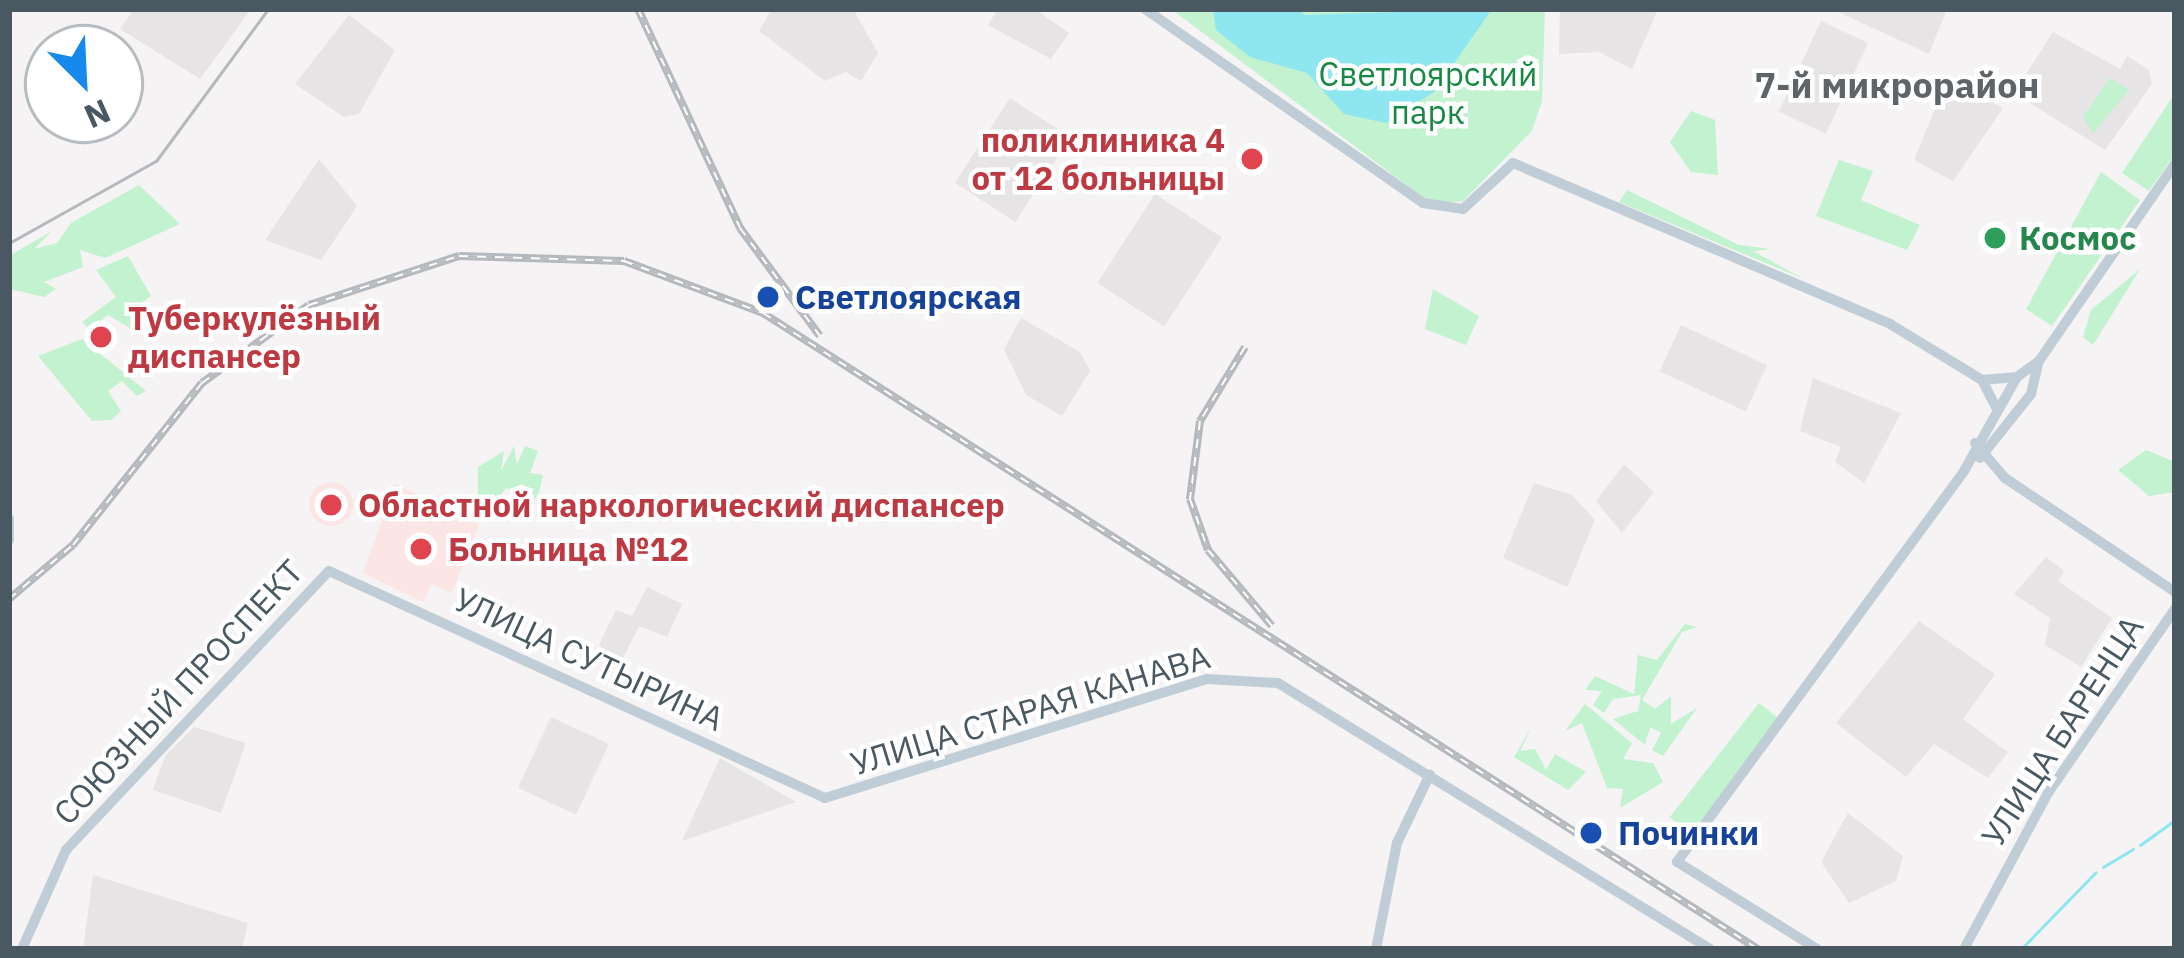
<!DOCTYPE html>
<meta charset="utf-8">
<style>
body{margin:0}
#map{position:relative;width:2184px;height:958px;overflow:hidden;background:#f5f3f3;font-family:"IBM Plex Sans",sans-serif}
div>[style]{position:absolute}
.education>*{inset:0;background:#e6e4e5;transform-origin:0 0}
.medical>*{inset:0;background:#fce5e5}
.round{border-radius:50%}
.green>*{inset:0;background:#c2f2cf;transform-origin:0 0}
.water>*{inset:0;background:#8ee6f0}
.stream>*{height:3px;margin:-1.5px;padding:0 1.5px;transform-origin:1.5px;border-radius:1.5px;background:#8ee6f0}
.secondary>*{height:10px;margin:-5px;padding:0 5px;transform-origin:5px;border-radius:5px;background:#c0cdd6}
.tram>*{height:3px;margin:-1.5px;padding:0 1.5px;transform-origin:1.5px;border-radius:1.5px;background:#b5b9bd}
.rail>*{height:8px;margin-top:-4px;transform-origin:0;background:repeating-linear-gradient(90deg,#fff 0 9px,#b5b9bd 0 18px);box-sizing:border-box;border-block:3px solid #b5b9bd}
.dots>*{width:33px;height:33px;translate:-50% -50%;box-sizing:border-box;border:6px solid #fff;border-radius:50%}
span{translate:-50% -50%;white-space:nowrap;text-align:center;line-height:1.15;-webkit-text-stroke:9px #fff;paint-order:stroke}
.park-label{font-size:33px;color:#158842}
.health-label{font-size:33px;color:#be3a42;font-weight:700}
.right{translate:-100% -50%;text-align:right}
.left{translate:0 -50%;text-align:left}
.leisure-label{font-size:33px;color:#27864d;font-weight:700}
.transit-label{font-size:33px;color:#164399;font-weight:700}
.street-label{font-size:33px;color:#495861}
.neighbourhood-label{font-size:36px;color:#5f6468;font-weight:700}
.frame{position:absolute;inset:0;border:12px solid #495861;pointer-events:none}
.north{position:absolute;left:24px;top:24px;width:120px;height:120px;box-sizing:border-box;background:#fff;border:3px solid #b6bcc0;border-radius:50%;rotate:156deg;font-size:33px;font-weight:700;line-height:48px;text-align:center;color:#495861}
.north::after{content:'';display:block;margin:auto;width:42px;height:54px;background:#158aec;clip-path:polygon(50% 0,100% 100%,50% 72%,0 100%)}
</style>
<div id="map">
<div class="education">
<i style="clip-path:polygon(134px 9px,251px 9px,200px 79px,120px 29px)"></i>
<i style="clip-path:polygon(772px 9px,853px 9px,878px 53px,861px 81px,846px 72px,825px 81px,759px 31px)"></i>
<i style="clip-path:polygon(998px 9px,1035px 9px,1069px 33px,1051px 59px,988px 25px)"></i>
<i style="clip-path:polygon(1560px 9px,1658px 9px,1632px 69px,1599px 52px,1559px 54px)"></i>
<i style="clip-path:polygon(1832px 9px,1947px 9px,1929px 54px)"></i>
<i style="clip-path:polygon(349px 15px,395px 50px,359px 114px,344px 117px,295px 84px)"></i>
<i style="left:1821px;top:21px;width:52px;height:100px;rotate:25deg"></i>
<i style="clip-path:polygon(2053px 32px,2120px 69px,2127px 56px,2149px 70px,2152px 84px,2105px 150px,2014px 93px)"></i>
<i style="clip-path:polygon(1947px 79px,2003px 108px,1953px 181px,1914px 160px)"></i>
<i style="left:1010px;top:98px;width:72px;height:101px;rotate:33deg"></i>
<i style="clip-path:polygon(319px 159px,357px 206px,321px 260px,265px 240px)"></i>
<i style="left:1155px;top:194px;width:80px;height:106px;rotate:33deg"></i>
<i style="clip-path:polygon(1021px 318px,1080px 352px,1090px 371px,1062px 416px,1026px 395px,1004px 349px)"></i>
<i style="left:1681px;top:325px;width:95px;height:51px;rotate:25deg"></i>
<i style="clip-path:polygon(1813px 378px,1901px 413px,1864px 483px,1835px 462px,1841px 447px,1800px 431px)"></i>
<i style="clip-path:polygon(1624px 464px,1654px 492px,1622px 533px,1596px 501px)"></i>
<i style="clip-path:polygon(1534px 483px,1572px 495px,1595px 520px,1567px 587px,1503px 558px)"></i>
<i style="clip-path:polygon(2046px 557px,2064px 571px,2058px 581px,2112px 618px,2081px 667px,2045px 645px,2050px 618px,2014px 594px)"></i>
<i style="clip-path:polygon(647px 587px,682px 604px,667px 637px,639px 626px,621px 662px,596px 651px,616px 610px,632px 616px)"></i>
<i style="clip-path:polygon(1919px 621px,1995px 674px,1963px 719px,2008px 752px,1988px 778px,1934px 744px,1906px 777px,1836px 723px)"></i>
<i style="left:551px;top:717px;width:64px;height:78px;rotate:25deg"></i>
<i style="clip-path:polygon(194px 727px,246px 743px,221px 813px,153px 790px,165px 756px)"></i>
<i style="clip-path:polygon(720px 758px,796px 802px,682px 841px)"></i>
<i style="clip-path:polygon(1848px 813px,1903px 856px,1896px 881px,1849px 903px,1821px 862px)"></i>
<i style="clip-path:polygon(93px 875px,248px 923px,242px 949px,83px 949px)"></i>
</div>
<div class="medical">
<i class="round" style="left:309px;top:482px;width:44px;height:44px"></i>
<i style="clip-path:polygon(395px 484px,479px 524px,452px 593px,431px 584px,423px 602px,363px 573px)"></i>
</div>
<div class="green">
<i style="clip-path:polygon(1171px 9px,1545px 9px,1542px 101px,1532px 131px,1463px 201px,1432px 204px)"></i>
<i style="clip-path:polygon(2110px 78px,2129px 90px,2093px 133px,2083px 117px)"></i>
<i style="clip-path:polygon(2175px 93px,2175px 154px,2149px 191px,2122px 173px)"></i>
<i style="clip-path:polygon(1691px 111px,1715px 120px,1718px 175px,1691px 172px,1670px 142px)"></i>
<i style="clip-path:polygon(1839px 160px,1873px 171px,1861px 200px,1920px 225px,1907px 250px,1816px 216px)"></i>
<i style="clip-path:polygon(2101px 172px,2140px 200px,2052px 326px,2026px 309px)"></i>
<i style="clip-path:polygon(139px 185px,180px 224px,105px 258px,80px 250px,83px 267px,44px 282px,56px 289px,44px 297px,9px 289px,9px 256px,52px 231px,34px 249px,57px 243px,71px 223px)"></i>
<i style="clip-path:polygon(1627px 190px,1739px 245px,1771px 249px,1753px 251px,1804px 279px,1619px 202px)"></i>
<i style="clip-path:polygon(128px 256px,151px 296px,138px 305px,144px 325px,135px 331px,108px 315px,90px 330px,82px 322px,116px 297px,96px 270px)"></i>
<i style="clip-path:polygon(2140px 269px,2093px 345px,2083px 337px,2091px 310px)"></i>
<i style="clip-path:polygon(1433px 289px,1479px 316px,1466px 345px,1425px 329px)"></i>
<i style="clip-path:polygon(82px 339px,146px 391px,137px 396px,122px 381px,108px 391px,121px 411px,111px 420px,92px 421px,38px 356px)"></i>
<i style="clip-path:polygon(514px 446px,517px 464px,525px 446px,538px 451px,530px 473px,543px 475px,539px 493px,531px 505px,506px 488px,490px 511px,478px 505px,478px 467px,504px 451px,501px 471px)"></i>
<i style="clip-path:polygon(2146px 450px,2175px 462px,2175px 492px,2149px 496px,2118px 470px)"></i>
<i style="clip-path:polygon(1685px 624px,1697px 627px,1682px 632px,1642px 700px,1655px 709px,1671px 696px,1671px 724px,1697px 708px,1663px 756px,1652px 750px,1661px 733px,1650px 727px,1645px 745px,1613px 719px,1638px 711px,1641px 695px,1613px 699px,1604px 713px,1593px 705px,1602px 691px,1585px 690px,1595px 676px,1634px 694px,1638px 655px,1657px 660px)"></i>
<i style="left:1759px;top:703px;width:29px;height:145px;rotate:38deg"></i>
<i style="clip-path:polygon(1585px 704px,1632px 743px,1623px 759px,1653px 763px,1663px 782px,1620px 808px,1623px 789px,1607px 788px,1582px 723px,1565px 731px)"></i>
<i style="clip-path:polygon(1533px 725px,1520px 751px,1535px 749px,1546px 770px,1555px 754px,1586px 772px,1568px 790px,1514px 757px)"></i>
</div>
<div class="water">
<i style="clip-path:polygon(1299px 9px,1304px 15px,1492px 9px,1434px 92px,1386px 123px,1344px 114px,1307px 73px,1250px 57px,1216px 30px,1213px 10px)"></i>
</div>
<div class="stream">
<i style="left:2140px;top:845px;width:43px;rotate:-35.5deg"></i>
<i style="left:2103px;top:867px;width:35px;rotate:-31deg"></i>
<i style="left:2021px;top:949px;width:107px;rotate:-45.8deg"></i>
</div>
<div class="secondary">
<i style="left:1145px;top:9px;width:339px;rotate:34.9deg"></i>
<i style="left:1423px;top:203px;width:40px;rotate:8.5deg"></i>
<i style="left:1463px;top:209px;width:68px;rotate:-42.6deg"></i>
<i style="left:1513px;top:163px;width:410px;rotate:23.1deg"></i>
<i style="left:1890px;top:324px;width:108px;rotate:31.3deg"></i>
<i style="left:1982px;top:380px;width:29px;rotate:63deg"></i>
<i style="left:1982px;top:380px;width:35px;rotate:-5deg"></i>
<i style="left:2017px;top:377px;width:27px;rotate:-36deg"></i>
<i style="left:2039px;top:361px;width:239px;rotate:-55.4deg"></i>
<i style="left:1975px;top:443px;width:46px;rotate:49.4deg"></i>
<i style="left:2005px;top:478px;width:205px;rotate:33.8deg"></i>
<i style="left:1980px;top:458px;width:82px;rotate:-51.4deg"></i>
<i style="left:2031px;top:394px;width:31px;rotate:-77deg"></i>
<i style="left:9px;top:519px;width:21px;rotate:90deg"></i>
<i style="left:22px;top:949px;width:108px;rotate:-66deg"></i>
<i style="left:66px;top:850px;width:383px;rotate:-46.7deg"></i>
<i style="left:329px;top:571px;width:545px;rotate:24.59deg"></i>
<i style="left:825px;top:798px;width:400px;rotate:-17.3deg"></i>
<i style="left:1207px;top:679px;width:71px;rotate:3.2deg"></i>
<i style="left:1278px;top:683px;width:507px;rotate:31.62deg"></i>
<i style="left:1376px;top:949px;width:108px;rotate:-78.8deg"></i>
<i style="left:1397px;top:843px;width:76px;rotate:-64.4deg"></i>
<i style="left:1817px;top:949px;width:165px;rotate:-148.1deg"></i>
<i style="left:1677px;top:862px;width:485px;rotate:-53.7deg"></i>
<i style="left:1964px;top:471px;width:108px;rotate:-60.6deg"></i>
<i style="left:1964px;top:949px;width:177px;rotate:-61.7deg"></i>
<i style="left:2048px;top:793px;width:224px;rotate:-55.4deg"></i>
</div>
<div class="tram">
<i style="left:9px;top:243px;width:168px;rotate:-29.2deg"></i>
<i style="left:156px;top:161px;width:189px;rotate:-53.6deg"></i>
</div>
<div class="rail">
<i style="left:638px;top:9px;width:242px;rotate:65deg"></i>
<i style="left:740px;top:228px;width:134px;rotate:53.5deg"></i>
<i style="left:1245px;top:347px;width:87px;rotate:121.3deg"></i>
<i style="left:1200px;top:421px;width:79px;rotate:97.3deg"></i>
<i style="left:1190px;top:499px;width:54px;rotate:70.6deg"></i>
<i style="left:1208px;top:550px;width:99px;rotate:49.9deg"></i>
<i style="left:9px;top:599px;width:84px;rotate:-40.2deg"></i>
<i style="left:73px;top:545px;width:207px;rotate:-51.5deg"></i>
<i style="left:202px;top:383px;width:132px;rotate:-36.1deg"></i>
<i style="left:309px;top:305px;width:158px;rotate:-18.1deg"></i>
<i style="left:459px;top:256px;width:165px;rotate:1.7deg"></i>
<i style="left:624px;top:261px;width:148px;rotate:20.5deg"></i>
<i style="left:763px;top:313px;width:1181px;rotate:32.59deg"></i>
</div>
<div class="dots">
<i style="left:1252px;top:159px;background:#e0444e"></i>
<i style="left:1995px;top:238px;background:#2e9e5b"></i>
<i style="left:768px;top:297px;background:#1a4fb4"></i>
<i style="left:101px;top:337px;background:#e0444e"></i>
<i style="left:331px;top:505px;background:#e0444e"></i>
<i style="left:421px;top:549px;background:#e0444e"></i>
<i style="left:1591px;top:833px;background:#1a4fb4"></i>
</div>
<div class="park-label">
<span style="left:1428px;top:93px">Светлоярский<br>парк</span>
</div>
<div class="health-label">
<span class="right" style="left:1225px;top:159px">поликлиника 4<br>от 12 больницы</span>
<span class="left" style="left:128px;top:337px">Туберкулёзный<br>диспансер</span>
<span class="left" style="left:358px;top:505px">Областной наркологический диспансер</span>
<span class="left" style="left:448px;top:549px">Больница №12</span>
</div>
<div class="leisure-label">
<span class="left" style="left:2019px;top:238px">Космос</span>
</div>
<div class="transit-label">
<span class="left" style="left:795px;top:297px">Светлоярская</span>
<span class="left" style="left:1618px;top:833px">Починки</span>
</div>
<div class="street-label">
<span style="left:589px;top:659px;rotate:25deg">УЛИЦА СУТЫРИНА</span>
<span style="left:178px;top:692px;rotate:-47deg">СОЮЗНЫЙ ПРОСПЕКТ</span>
<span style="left:1030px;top:710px;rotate:-17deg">УЛИЦА СТАРАЯ КАНАВА</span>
<span style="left:2062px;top:731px;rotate:-57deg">УЛИЦА БАРЕНЦА</span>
</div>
<div class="neighbourhood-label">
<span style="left:1897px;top:85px">7-й микрорайон</span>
</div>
<div class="frame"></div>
<div class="north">N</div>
</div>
